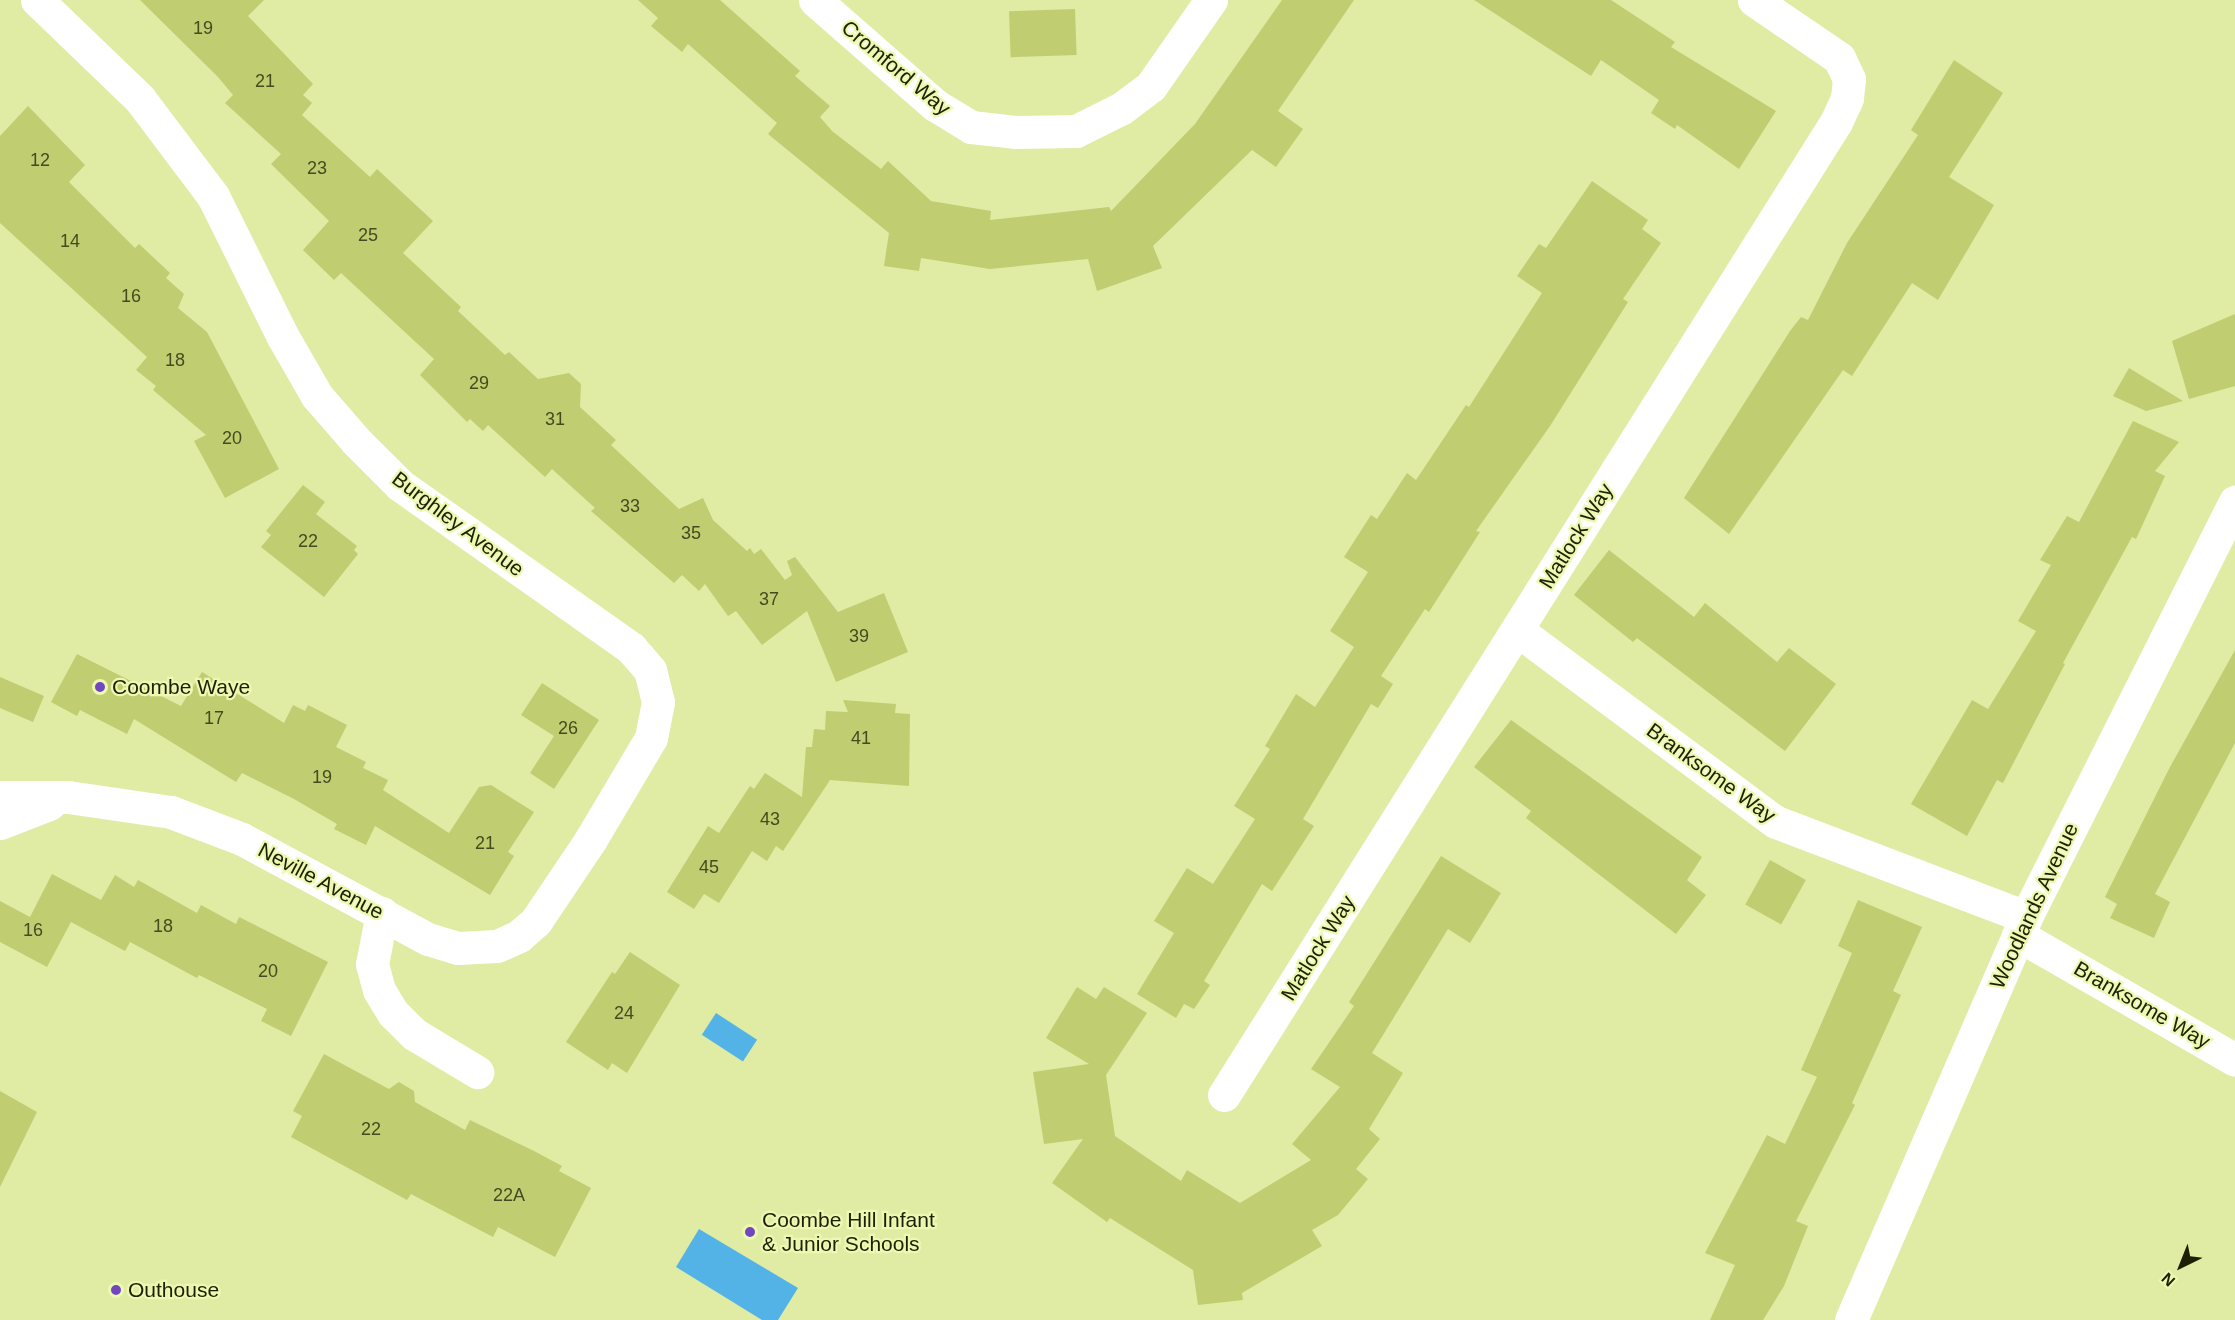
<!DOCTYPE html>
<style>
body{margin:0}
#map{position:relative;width:2235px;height:1320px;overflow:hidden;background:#e0eba3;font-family:Helvetica,sans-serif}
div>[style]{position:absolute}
.water>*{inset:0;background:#53b3e7;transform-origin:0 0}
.building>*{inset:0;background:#c1cd71;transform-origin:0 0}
.minor>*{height:33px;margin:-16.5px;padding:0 16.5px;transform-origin:16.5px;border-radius:16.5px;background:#fff}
.dots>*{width:16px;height:16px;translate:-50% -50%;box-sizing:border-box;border:3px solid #edf8b0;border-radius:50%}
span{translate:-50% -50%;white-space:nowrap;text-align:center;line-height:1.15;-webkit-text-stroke:4.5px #edf8b0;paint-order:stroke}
.number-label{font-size:18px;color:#464b1f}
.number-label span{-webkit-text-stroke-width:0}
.street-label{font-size:21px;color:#1d2004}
.poi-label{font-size:21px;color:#1d2004}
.left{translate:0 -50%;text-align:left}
.north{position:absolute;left:2151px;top:1236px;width:60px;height:60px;-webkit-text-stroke:4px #edf8b0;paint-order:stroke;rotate:223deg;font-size:16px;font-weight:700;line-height:24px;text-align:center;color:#1d2004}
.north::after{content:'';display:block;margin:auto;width:21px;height:27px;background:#1d2004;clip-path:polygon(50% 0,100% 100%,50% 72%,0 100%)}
</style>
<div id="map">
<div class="water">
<i style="left:716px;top:1013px;width:49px;height:26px;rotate:33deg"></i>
<i style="clip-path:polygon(699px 1229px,798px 1288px,778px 1320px,762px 1320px,676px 1267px)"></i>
</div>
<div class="building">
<i style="clip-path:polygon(140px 0,264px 0,248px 16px,313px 84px,303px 95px,312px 103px,302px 115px,370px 177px,377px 169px,433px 221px,403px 253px,461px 307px,458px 311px,505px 355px,509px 352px,538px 379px,569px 373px,581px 384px,580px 407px,616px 440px,611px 445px,679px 509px,703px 498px,713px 520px,747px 551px,750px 548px,754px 554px,761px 549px,785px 580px,792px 575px,787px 561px,795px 557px,838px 612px,884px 593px,908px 652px,836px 682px,807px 611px,762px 645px,736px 611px,728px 616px,705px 584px,699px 591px,682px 575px,674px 583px,591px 511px,595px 508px,552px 469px,545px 477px,488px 425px,483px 431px,470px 419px,467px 422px,420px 375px,434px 359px,341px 273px,334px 280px,303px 250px,329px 221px,271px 164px,281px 154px,225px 103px,233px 95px,218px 77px)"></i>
<i style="clip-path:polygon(638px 0,720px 0,800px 71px,795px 76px,830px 106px,820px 117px,832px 131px,881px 169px,888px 161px,931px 201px,991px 211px,990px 220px,1109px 207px,1111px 211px,1195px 124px,1282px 0,1354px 0,1278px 111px,1303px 129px,1276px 167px,1252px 150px,1153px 246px,1162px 268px,1097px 291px,1088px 259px,990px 269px,921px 258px,919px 271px,884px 266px,889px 233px,768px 134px,777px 123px,688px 44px,682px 52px,651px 26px,658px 18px)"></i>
<i style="clip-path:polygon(1474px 0,1611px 0,1675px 42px,1671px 47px,1776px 111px,1739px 169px,1677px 125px,1675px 129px,1651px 113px,1659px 100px,1601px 60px,1591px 76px)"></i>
<i style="left:1075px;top:9px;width:46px;height:66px;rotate:88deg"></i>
<i style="clip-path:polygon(1954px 60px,2003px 93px,1949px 177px,1994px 205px,1938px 300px,1912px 283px,1852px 376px,1843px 370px,1729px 534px,1684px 498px,1790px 331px,1801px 317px,1808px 320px,1847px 243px,1918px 135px,1911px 130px)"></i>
<i style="clip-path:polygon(28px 106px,85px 165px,69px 182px,135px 248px,139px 244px,170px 273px,166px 278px,184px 294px,178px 308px,207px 332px,279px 469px,225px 498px,194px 441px,206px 435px,153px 390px,156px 386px,136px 370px,147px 357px,0 223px,0 136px)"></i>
<i style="clip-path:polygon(1592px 181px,1648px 220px,1642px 229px,1661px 243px,1623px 299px,1628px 302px,1550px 426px,1476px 531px,1480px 532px,1429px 612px,1425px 609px,1381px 676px,1393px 684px,1378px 708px,1371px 704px,1303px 819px,1314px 826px,1272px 891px,1262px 884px,1204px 981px,1210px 985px,1194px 1009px,1184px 1004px,1176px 1018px,1137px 994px,1174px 933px,1154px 921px,1187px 868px,1213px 884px,1255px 819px,1234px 806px,1270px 749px,1265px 746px,1296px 694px,1315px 707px,1354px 647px,1330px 631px,1368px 572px,1344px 557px,1371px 515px,1377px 519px,1407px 473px,1416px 480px,1466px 405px,1469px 407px,1542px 293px,1517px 276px,1539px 244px,1546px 248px)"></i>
<i style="clip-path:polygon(2235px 314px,2235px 386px,2189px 399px,2172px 341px)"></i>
<i style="clip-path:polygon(2129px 368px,2183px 401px,2146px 411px,2113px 396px)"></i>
<i style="clip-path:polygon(2133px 421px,2179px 442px,2155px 471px,2165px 476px,2136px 539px,2132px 537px,2063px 663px,2065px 664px,2003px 783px,1997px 780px,1967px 836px,1911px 804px,1972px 700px,1988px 709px,2036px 631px,2018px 621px,2051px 565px,2040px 560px,2067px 516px,2079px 522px)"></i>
<i style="clip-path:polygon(303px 485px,325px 502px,316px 514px,357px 546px,354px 550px,358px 554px,324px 597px,261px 547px,271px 535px,266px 531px)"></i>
<i style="clip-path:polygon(1609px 550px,1694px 617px,1705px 603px,1777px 662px,1789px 648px,1836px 684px,1785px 751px,1637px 638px,1633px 642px,1574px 595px)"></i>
<i style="clip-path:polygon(2235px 650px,2235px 743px,2155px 894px,2170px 902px,2154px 938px,2110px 918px,2117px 904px,2105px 897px,2170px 767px)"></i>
<i style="clip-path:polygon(77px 654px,181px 706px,202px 672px,284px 723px,293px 705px,305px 711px,308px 705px,347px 725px,336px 747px,366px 762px,363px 768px,388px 780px,383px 790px,449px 833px,479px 787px,491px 785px,534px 812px,508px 852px,514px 856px,490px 895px,375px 826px,366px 845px,334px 829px,337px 824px,294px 799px,242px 773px,236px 782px,134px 719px,127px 734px,80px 710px,77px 716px,51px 702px)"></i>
<i style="clip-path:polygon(0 677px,44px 696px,33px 722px,0 708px)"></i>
<i style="clip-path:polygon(542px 683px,599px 720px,554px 789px,530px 773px,554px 736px,521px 715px)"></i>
<i style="clip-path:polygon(843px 700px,896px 704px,895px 713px,910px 714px,909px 786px,830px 780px,783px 851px,776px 846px,767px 861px,752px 851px,719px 903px,704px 894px,694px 909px,667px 892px,708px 826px,719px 833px,750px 786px,754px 789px,765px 773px,802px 797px,806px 747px,812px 747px,814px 729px,825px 730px,826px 711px,848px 712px)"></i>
<i style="clip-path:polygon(1511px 720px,1702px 857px,1687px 880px,1706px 895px,1676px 934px,1526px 818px,1531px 811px,1474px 767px)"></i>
<i style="clip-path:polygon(1441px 856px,1501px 893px,1470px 943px,1448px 929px,1372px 1053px,1403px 1073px,1369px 1129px,1380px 1139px,1356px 1169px,1368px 1179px,1338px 1215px,1312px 1230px,1322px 1246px,1242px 1293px,1243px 1300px,1198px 1305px,1193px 1270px,1110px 1218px,1107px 1222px,1052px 1183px,1083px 1139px,1044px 1144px,1033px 1072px,1089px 1064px,1046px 1038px,1077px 987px,1096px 999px,1104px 987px,1147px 1013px,1106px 1075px,1115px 1136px,1181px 1181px,1187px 1170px,1240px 1203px,1311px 1160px,1292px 1144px,1340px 1087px,1311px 1069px,1354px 1006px,1349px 1002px)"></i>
<i style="left:1770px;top:860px;width:41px;height:51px;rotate:29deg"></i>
<i style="clip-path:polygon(52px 874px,101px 900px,115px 875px,134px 887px,138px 880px,197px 913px,201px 905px,236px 924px,239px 917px,328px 962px,291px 1036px,261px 1021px,267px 1009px,199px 975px,197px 978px,130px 942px,125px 951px,71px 922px,47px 967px,0 942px,0 901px,30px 917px)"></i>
<i style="clip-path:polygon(1858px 900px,1922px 927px,1893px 991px,1901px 995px,1852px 1103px,1855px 1105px,1796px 1221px,1808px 1226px,1784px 1286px,1763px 1320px,1710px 1320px,1735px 1265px,1705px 1253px,1767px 1135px,1785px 1144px,1817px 1077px,1801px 1070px,1852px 953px,1838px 946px)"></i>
<i style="clip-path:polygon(630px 952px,680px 985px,627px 1073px,612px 1063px,608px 1070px,566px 1042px,612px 972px,615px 974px)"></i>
<i style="clip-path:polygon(324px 1054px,389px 1089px,399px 1082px,414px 1091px,415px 1102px,465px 1130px,470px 1120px,534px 1151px,562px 1166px,559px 1171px,591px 1188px,555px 1257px,498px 1227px,493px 1237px,411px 1194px,407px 1200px,291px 1137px,302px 1116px,293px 1111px)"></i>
<i style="clip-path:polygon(0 1091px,37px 1112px,0 1187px)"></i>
</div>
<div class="minor">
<i style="left:815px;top:0;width:159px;rotate:41.2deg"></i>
<i style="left:935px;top:105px;width:42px;rotate:31.4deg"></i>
<i style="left:971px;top:127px;width:44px;rotate:6.5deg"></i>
<i style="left:1015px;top:132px;width:61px;rotate:-0.9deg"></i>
<i style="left:1076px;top:131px;width:51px;rotate:-26.6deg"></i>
<i style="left:1122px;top:108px;width:36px;rotate:-37deg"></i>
<i style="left:1151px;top:86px;width:105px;rotate:-55.1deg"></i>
<i style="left:1517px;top:630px;width:322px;rotate:36.6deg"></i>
<i style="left:1776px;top:822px;width:267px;rotate:20.8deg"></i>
<i style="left:0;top:797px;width:68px"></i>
<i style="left:68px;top:797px;width:104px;rotate:8.3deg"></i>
<i style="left:171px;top:812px;width:76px;rotate:20.8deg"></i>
<i style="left:242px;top:839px;width:211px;rotate:28.3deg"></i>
<i style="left:428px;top:939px;width:31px;rotate:17deg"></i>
<i style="left:458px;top:948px;width:39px;rotate:-3deg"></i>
<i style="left:497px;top:946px;width:24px;rotate:-24deg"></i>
<i style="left:519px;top:936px;width:23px;rotate:-41deg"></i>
<i style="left:536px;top:921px;width:99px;rotate:-56.1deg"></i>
<i style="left:591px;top:839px;width:117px;rotate:-59.3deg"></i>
<i style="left:651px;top:738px;width:37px;rotate:-79deg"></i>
<i style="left:658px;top:702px;width:33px;rotate:-104deg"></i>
<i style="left:650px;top:670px;width:29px;rotate:-131deg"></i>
<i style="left:631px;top:648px;width:283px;rotate:-144.8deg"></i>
<i style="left:400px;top:485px;width:61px;rotate:-135deg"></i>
<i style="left:357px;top:442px;width:61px;rotate:-131deg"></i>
<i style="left:317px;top:396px;width:68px;rotate:-120deg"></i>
<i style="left:283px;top:337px;width:157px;rotate:-116.4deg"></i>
<i style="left:213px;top:196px;width:121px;rotate:-127deg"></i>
<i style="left:140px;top:99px;width:143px;rotate:-136.1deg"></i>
<i style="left:0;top:823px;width:53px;rotate:-21.2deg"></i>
<i style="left:382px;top:913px;width:52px;rotate:101.1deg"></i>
<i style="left:372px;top:964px;width:27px;rotate:75deg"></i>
<i style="left:379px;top:990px;width:27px;rotate:59deg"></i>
<i style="left:393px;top:1013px;width:30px;rotate:45deg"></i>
<i style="left:414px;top:1034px;width:74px;rotate:31.1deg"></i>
<i style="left:2018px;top:935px;width:250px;rotate:29.9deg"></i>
<i style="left:1224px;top:1095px;width:1149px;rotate:-57.83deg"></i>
<i style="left:1836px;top:122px;width:26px;rotate:-65deg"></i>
<i style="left:1847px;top:98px;width:19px;rotate:-84deg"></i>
<i style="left:1849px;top:79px;width:23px;rotate:-115deg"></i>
<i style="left:1839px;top:58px;width:103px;rotate:-145.7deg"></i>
<i style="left:1851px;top:1320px;width:439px;rotate:-66.5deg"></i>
<i style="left:2026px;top:917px;width:465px;rotate:-63.3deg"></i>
</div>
<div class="dots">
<i style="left:100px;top:687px;background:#7147bf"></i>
<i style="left:750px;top:1232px;background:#7147bf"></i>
<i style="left:116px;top:1290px;background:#7147bf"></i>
</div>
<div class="number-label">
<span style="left:203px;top:28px">19</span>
<span style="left:265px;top:81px">21</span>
<span style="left:40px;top:160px">12</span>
<span style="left:317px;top:168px">23</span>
<span style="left:368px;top:235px">25</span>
<span style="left:70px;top:241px">14</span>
<span style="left:131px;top:296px">16</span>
<span style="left:175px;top:360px">18</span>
<span style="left:479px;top:383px">29</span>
<span style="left:555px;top:419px">31</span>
<span style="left:232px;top:438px">20</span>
<span style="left:630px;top:506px">33</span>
<span style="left:691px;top:533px">35</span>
<span style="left:308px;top:541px">22</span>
<span style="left:769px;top:599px">37</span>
<span style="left:859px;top:636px">39</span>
<span style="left:214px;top:718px">17</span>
<span style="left:568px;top:728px">26</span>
<span style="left:861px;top:738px">41</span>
<span style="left:322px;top:777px">19</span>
<span style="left:770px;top:819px">43</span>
<span style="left:485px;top:843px">21</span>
<span style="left:709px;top:867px">45</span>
<span style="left:163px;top:926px">18</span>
<span style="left:33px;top:930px">16</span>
<span style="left:268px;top:971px">20</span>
<span style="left:624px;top:1013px">24</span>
<span style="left:371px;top:1129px">22</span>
<span style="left:509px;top:1195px">22A</span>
</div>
<div class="street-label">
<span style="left:896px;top:68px;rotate:40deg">Cromford Way</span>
<span style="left:458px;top:524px;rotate:37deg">Burghley Avenue</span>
<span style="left:1576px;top:536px;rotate:-58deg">Matlock Way</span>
<span style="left:1711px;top:773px;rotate:36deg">Branksome Way</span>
<span style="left:321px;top:881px;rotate:28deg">Neville Avenue</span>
<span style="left:2034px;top:906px;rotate:-65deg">Woodlands Avenue</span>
<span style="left:1318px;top:948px;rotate:-58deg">Matlock Way</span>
<span style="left:2142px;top:1005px;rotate:30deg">Branksome Way</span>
</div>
<div class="poi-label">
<span class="left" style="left:112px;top:687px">Coombe Waye</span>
<span class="left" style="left:762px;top:1232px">Coombe Hill Infant<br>&amp; Junior Schools</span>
<span class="left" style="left:128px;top:1290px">Outhouse</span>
</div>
<div class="north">N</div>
</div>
